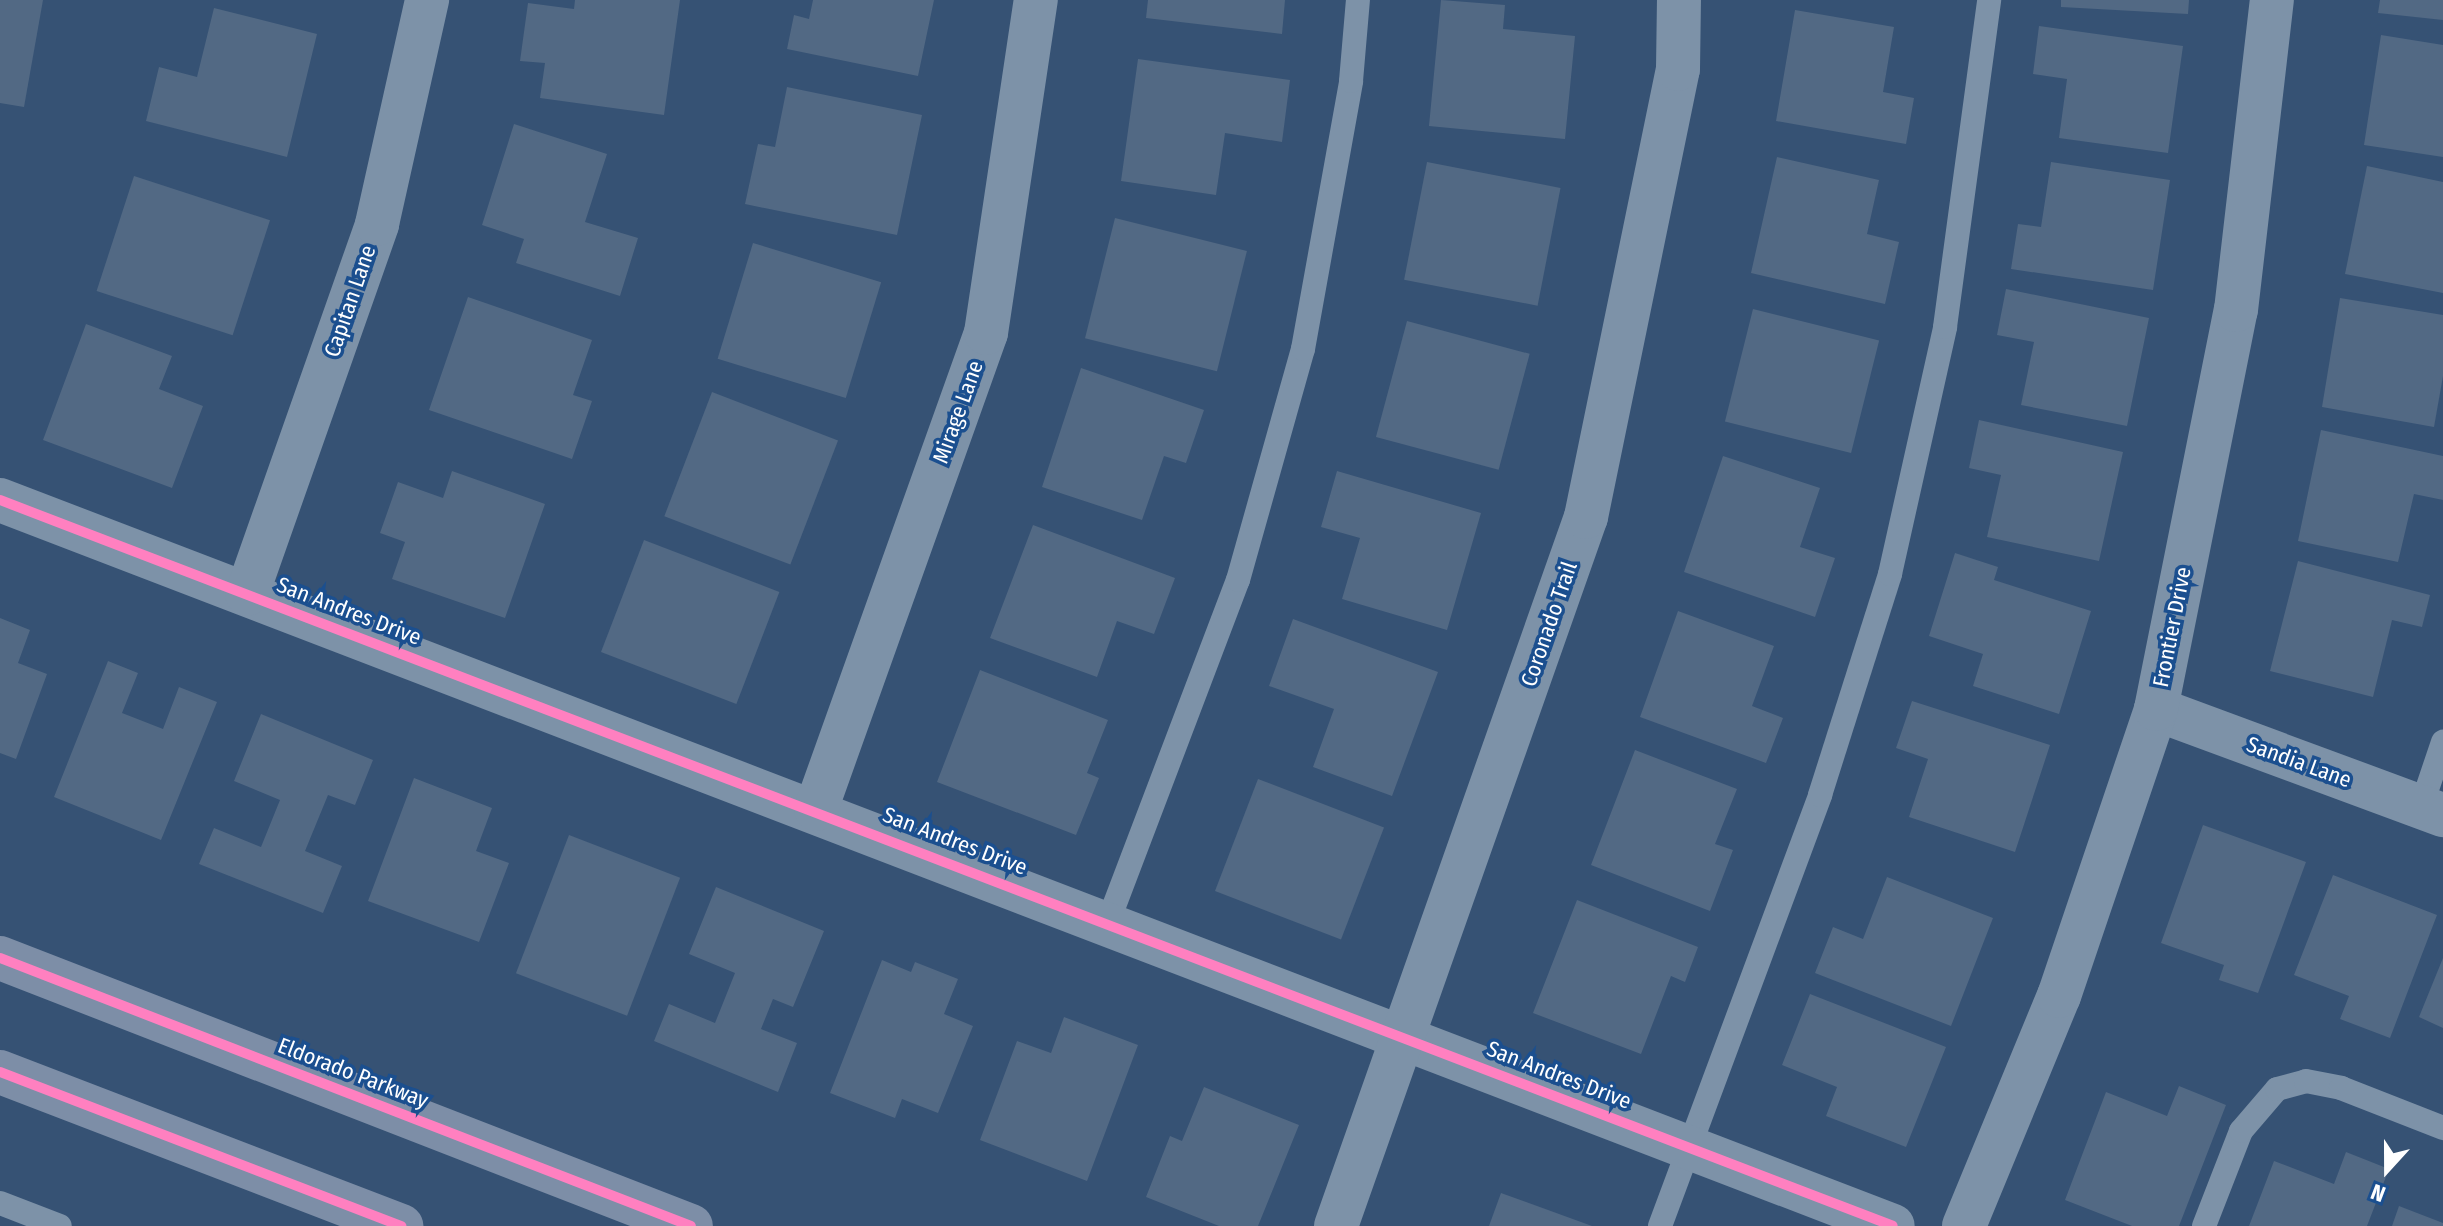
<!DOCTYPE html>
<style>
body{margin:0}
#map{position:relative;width:2443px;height:1226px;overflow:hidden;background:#365274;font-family:"Fira Sans Condensed",sans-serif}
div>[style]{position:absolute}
.building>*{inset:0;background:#526984;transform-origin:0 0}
.service>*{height:24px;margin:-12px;padding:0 12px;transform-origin:12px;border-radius:12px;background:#7d92a8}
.minor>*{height:44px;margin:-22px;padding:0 22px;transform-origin:22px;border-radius:22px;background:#7d92a8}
.primary>*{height:44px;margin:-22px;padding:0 22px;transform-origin:22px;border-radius:22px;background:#7d8ea7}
.cycleway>*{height:10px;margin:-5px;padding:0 5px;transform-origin:5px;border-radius:5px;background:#ff80c0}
span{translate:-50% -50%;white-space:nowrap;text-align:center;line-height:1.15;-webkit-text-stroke:7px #1b4f8f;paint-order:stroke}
.street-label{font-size:22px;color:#fff}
.north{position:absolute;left:2347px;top:1130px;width:80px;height:80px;-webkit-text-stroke:6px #1b4f8f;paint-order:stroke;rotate:201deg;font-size:22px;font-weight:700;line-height:32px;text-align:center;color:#fff}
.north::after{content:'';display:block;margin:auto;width:28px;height:36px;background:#fff;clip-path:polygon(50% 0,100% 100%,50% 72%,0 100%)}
</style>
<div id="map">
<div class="building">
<i style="clip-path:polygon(0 0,43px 0,24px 107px,0 103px)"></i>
<i style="clip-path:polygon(575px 0,680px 0,664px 115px,540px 98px,545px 63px,520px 61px,528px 3px,574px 9px)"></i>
<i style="clip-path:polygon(813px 0,934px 0,918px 76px,787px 49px,794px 15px,809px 19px)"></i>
<i style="clip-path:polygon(1148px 0,1285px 0,1282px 34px,1146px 18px)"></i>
<i style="clip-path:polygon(1441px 0,1505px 5px,1503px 29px,1575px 36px,1565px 139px,1429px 126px)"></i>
<i style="clip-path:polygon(2061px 0,2189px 0,2188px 14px,2061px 7px)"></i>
<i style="clip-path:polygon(2380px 0,2443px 0,2443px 20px,2378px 13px)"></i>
<i style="clip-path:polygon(214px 8px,317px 34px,287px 157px,146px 121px,159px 67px,197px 77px)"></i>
<i style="clip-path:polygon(1795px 10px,1894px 27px,1883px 92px,1914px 98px,1906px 144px,1776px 121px)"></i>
<i style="clip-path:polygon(2039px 26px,2183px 46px,2168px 153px,2059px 138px,2067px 79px,2033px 74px)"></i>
<i style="clip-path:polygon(2381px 35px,2443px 45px,2443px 157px,2364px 145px)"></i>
<i style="clip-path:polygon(1138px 59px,1290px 80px,1282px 142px,1225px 133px,1216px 195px,1121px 181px)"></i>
<i style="clip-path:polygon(787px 87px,922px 115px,897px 235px,745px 204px,758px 144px,775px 147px)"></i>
<i style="clip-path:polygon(514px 124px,607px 154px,585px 222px,638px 238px,620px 296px,516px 263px,524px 239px,482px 225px)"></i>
<i style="clip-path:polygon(1777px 157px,1879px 180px,1867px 234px,1899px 242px,1885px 304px,1751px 273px)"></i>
<i style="left:1427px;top:162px;width:136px;height:120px;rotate:11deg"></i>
<i style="clip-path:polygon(2051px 162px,2170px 180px,2153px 290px,2011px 269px,2018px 224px,2041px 227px)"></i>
<i style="clip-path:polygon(2367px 166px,2443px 182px,2443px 293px,2345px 274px)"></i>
<i style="left:134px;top:176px;width:143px;height:121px;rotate:18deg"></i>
<i style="left:1115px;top:218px;width:136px;height:124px;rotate:14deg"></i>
<i style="left:753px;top:243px;width:134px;height:121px;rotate:17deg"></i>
<i style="clip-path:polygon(2006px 289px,2149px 318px,2127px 426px,2021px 405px,2034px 342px,1997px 335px)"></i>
<i style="clip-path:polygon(468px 297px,592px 340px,573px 395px,592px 401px,572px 459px,429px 410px)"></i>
<i style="clip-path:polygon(2340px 298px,2443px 315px,2443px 376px,2434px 427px,2322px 407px)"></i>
<i style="left:1753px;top:309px;width:130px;height:116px;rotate:14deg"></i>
<i style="left:1407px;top:321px;width:127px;height:120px;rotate:15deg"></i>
<i style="clip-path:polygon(86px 324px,172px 356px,159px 389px,203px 406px,172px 488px,43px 440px)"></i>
<i style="clip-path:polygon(1081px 368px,1204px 410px,1186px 463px,1164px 456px,1142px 520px,1042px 487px)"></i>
<i style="left:712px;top:392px;width:135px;height:133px;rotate:21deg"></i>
<i style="clip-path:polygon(1979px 420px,2123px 452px,2099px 561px,1987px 537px,2001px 475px,1969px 468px)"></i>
<i style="clip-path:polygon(2321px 430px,2443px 456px,2443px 500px,2414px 494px,2398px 562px,2298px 541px)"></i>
<i style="clip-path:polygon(1723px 456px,1820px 488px,1800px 547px,1835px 558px,1815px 617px,1684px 572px)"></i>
<i style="clip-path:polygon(452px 471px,545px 504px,505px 618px,392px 579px,405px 542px,380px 533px,398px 482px,443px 498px)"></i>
<i style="clip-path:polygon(1337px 471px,1481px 513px,1447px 630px,1342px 599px,1360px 538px,1321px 527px)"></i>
<i style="clip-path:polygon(1033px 525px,1175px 578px,1154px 634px,1117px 621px,1097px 677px,990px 638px)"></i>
<i style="left:644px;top:540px;width:145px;height:120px;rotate:21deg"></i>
<i style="clip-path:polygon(1955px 553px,1998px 567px,1994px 580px,2091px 611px,2059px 714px,1973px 686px,1983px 654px,1929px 636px)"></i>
<i style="clip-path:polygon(2298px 561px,2430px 595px,2422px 627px,2392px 620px,2373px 697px,2270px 671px)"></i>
<i style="clip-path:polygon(1678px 611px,1774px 646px,1752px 706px,1783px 718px,1766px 763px,1640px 717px)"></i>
<i style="clip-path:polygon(0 618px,30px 630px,18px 663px,47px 674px,16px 759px,0 753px)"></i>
<i style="clip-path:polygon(1293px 619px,1438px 672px,1392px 796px,1313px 767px,1334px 709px,1269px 686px)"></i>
<i style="clip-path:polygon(108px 661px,138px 673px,122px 713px,163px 729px,179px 687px,217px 702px,161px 840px,54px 797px)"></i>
<i style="clip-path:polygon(980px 670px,1108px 720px,1087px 773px,1099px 778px,1076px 835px,937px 782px)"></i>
<i style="clip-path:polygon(1912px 701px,2050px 745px,2015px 852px,1909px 817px,1928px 759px,1896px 748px)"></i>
<i style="clip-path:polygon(261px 714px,373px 760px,355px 805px,328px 795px,305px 851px,342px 866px,323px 913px,199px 864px,214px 828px,261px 847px,280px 800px,234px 781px)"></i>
<i style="clip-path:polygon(1635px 750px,1737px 789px,1715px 844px,1733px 850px,1710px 911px,1591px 865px)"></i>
<i style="clip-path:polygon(414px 778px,492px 808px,476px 851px,509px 863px,479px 942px,368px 901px)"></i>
<i style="left:1258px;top:779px;width:135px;height:120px;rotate:21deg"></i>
<i style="clip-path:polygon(2203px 825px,2306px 862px,2258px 993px,2219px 980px,2224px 965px,2161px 943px)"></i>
<i style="left:569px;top:835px;width:119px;height:148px;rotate:21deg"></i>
<i style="clip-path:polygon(2333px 875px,2437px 915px,2390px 1038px,2340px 1019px,2349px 996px,2294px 975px)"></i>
<i style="clip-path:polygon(1887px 877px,1993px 918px,1951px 1026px,1815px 973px,1833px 927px,1863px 939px)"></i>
<i style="clip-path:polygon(716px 887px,824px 931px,793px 1007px,773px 999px,761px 1029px,797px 1043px,778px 1092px,654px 1041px,669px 1004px,715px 1023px,735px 973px,689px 954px)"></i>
<i style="clip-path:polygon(1577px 900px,1698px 947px,1685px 982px,1671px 976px,1641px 1054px,1533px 1013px)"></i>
<i style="clip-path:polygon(2443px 958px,2443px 1028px,2419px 1017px)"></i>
<i style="clip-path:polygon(882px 960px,911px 972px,915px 962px,958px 979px,944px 1014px,973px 1026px,938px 1113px,902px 1099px,895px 1118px,830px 1093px)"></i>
<i style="clip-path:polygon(1810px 994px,1946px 1047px,1906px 1147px,1826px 1116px,1837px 1087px,1782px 1065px)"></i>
<i style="clip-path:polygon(1064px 1017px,1138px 1045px,1087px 1181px,980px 1140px,1017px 1041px,1051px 1053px)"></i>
<i style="clip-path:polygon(2179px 1086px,2226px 1105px,2179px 1226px,2132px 1226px,2065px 1200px,2106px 1092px,2167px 1116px)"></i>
<i style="clip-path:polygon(1204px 1087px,1299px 1125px,1258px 1226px,1219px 1226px,1146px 1197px,1170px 1136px,1182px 1141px)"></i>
<i style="clip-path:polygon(2346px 1152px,2389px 1169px,2367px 1226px,2249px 1226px,2274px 1161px,2334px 1184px)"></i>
<i style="clip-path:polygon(1501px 1193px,1592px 1226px,1489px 1226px)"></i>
<i style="clip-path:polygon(2399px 1206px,2443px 1223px,2443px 1226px,2392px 1226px)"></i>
</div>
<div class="service">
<i style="left:2421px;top:807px;width:69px;rotate:-71.3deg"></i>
<i style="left:1108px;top:922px;width:366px;rotate:-69.2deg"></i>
<i style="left:1238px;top:580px;width:240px;rotate:-74.3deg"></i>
<i style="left:1303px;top:349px;width:272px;rotate:-79.8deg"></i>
<i style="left:1351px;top:81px;width:81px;rotate:-85.1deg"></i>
<i style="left:0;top:1203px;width:64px;rotate:21deg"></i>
<i style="left:1660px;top:1226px;width:460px;rotate:-69.6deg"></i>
<i style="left:1820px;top:795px;width:232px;rotate:-72.4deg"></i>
<i style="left:1890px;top:574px;width:253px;rotate:-77.4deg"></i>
<i style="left:1945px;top:327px;width:330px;rotate:-82.3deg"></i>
<i style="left:2204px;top:1226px;width:102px;rotate:-68.7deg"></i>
<i style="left:2241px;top:1131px;width:55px;rotate:-49.4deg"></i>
<i style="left:2277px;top:1089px;width:30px;rotate:-15deg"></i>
<i style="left:2306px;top:1081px;width:36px;rotate:11deg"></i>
<i style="left:2341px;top:1088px;width:110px;rotate:21.4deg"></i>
</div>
<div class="minor">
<i style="left:0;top:500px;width:2027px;rotate:20.98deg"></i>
<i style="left:247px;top:594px;width:392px;rotate:-70.6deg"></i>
<i style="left:377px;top:224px;width:230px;rotate:-77.4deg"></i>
<i style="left:2156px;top:709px;width:306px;rotate:20.3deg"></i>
<i style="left:816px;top:809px;width:505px;rotate:-70.35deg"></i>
<i style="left:986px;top:333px;width:337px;rotate:-81.5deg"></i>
<i style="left:1336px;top:1226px;width:752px;rotate:-70.58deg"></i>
<i style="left:1586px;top:517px;width:457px;rotate:-78.4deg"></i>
<i style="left:1678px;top:69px;width:69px;rotate:-89.2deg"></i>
<i style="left:1964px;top:1226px;width:249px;rotate:-67.6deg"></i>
<i style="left:2059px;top:996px;width:303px;rotate:-71.3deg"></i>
<i style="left:2156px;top:709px;width:407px;rotate:-78.7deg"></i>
<i style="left:2236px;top:310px;width:312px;rotate:-83.4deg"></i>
</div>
<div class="primary">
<i style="left:0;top:958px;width:741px;rotate:21.2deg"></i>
<i style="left:0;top:1072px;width:430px;rotate:21deg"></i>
</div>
<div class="cycleway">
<i style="left:0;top:500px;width:2027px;rotate:20.98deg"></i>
<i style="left:0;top:958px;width:741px;rotate:21.2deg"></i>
<i style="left:0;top:1072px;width:430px;rotate:21deg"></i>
</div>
<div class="street-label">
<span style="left:350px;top:301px;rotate:-71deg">Capitan Lane</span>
<span style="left:958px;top:412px;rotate:-70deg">Mirage Lane</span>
<span style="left:349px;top:611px;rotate:21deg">San Andres Drive</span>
<span style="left:1549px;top:624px;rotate:-71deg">Coronado Trail</span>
<span style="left:2172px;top:627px;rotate:-79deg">Frontier Drive</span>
<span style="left:2299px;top:762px;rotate:20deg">Sandia Lane</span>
<span style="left:955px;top:841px;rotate:21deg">San Andres Drive</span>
<span style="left:353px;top:1073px;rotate:21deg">Eldorado Parkway</span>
<span style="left:1559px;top:1075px;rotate:21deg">San Andres Drive</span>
</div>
<div class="north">N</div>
</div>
